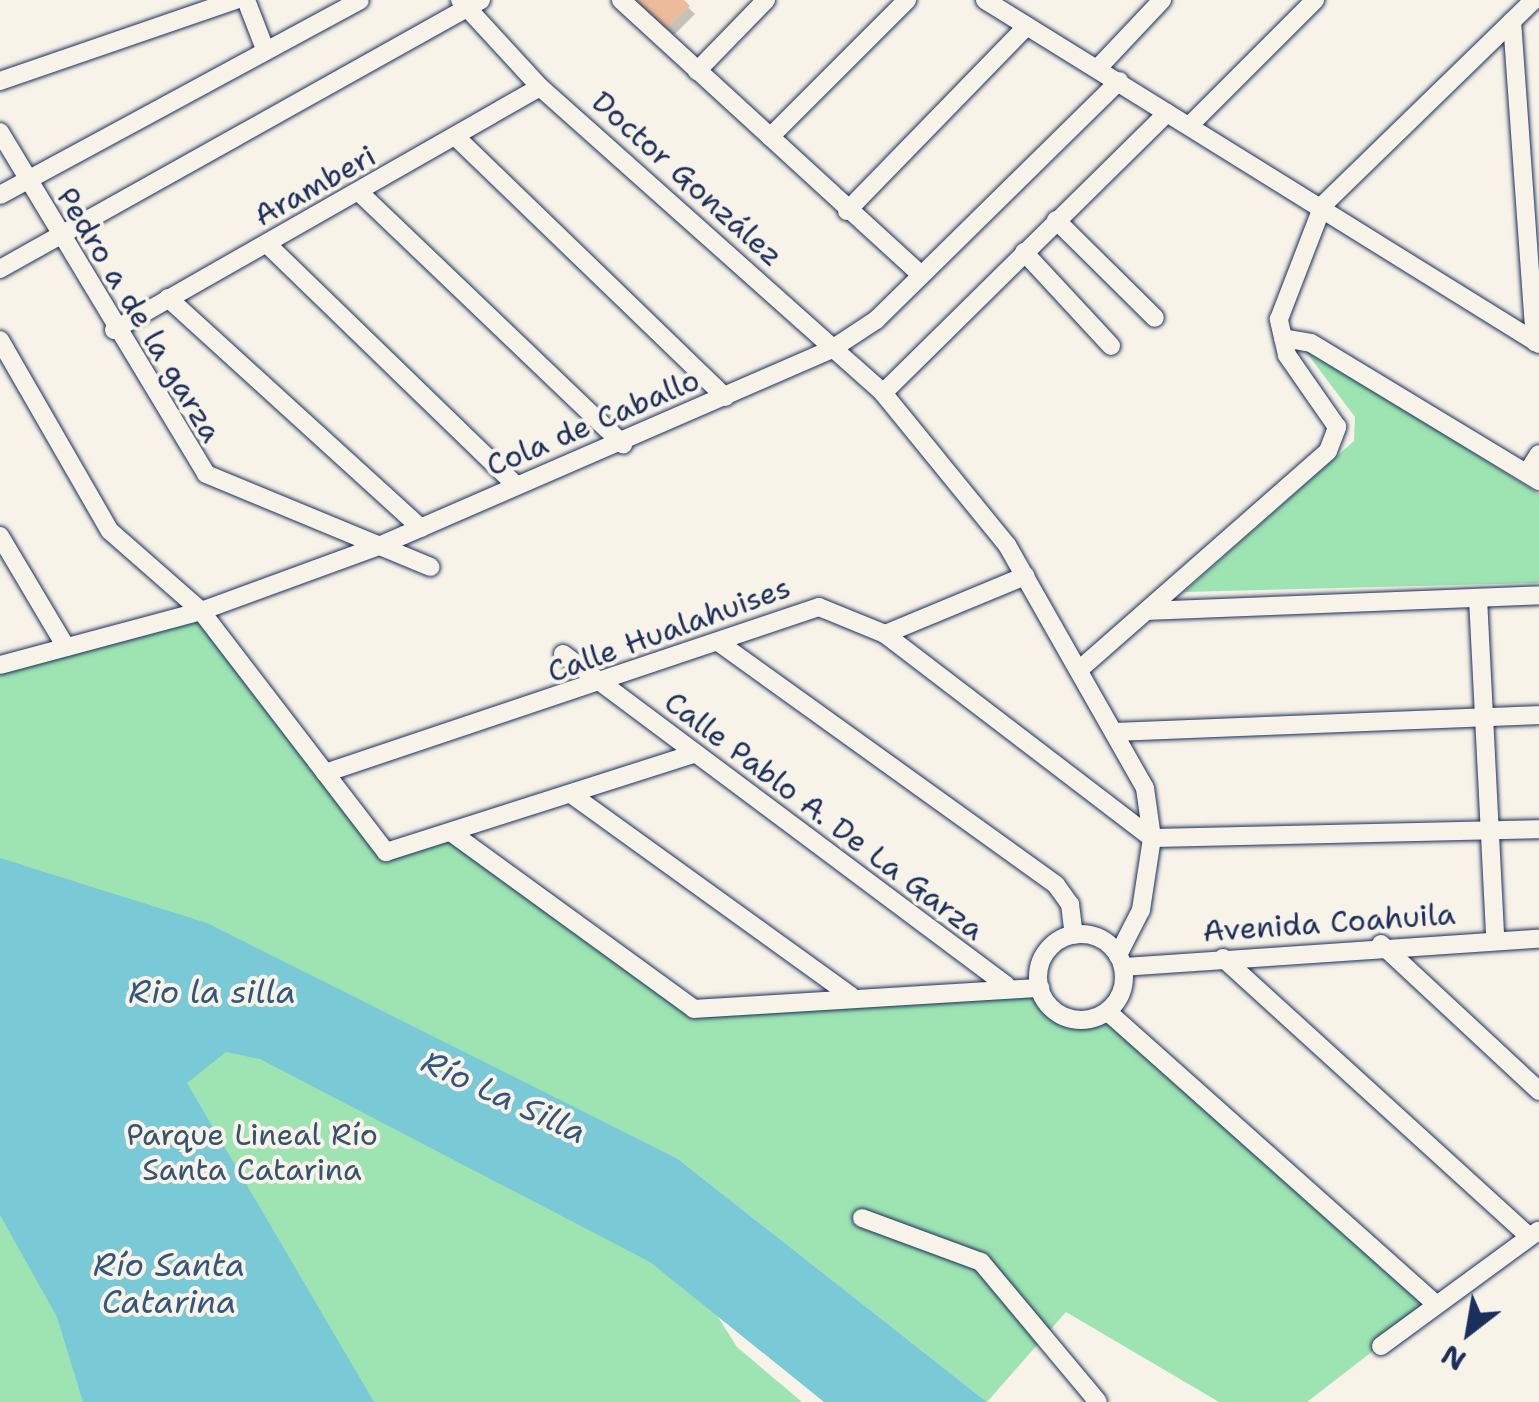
<!DOCTYPE html>
<meta charset="utf-8">
<style>
body{margin:0}
#map{position:relative;width:1539px;height:1402px;overflow:hidden;background:#f7f3e8;font-family:"Shantell Sans",sans-serif}
div>[style]{position:absolute}
.green>*{inset:0;background:#9de4b2}
.water>*{inset:0;background:#7ac9d7}
.shadow>*{inset:0;background:#0003}
.building>*{inset:0;background:#ebbb9b}
.roads{filter:drop-shadow(0 0 2px #1b2f5e) drop-shadow(0 0 2px #1b2f5e)}
.minor>*{height:18px;margin:-9px;padding:0 9px;transform-origin:9px;border-radius:9px;background:#f7f3e8}
.minor>.ring{margin:-9px;padding:0;box-sizing:content-box;background:none;border:18px solid #f7f3e8;border-radius:50%}
span{translate:-50% -50%;white-space:nowrap;text-align:center;line-height:1.15;-webkit-text-stroke:8px #f7f3e8;paint-order:stroke}
.street-label{font-size:30px;color:#1b2f5e}
.park-label{font-size:30px;color:#35536f}
.water-label{font-size:32px;color:#33567c;font-style:italic}
.north{position:absolute;left:1419px;top:1282px;width:100px;height:100px;-webkit-text-stroke:8px #f7f3e8;paint-order:stroke;rotate:211deg;font-size:28px;font-weight:700;line-height:40px;text-align:center;color:#1b2f5e}
.north::after{content:'';display:block;margin:auto;width:35px;height:45px;background:#1b2f5e;clip-path:polygon(50% 0,100% 100%,50% 72%,0 100%)}
</style>
<div id="map">
<div class="green">
<i style="clip-path:polygon(1300px 344px,1539px 494px,1539px 583px,1184px 592px,1354px 441px,1355px 417px)"></i>
<i style="clip-path:polygon(201px 611px,382px 848px,452px 833px,689px 1007px,1040px 988px,1071px 1019px,1101px 1016px,1435px 1303px,1307px 1402px,1219px 1402px,1066px 1312px,987px 1402px,678px 1159px,573px 1109px,622px 1165px,737px 1347px,802px 1402px,0 1402px,0 665px)"></i>
</div>
<div class="water">
<i style="clip-path:polygon(0 858px,207px 923px,678px 1159px,987px 1402px,824px 1402px,650px 1262px,260px 1059px,226px 1052px,187px 1083px,374px 1402px,83px 1402px,57px 1317px,0 1215px)"></i>
</div>
<div class="shadow">
<i style="clip-path:polygon(637px 0,680px 0,695px 14px,674px 35px)"></i>
</div>
<div class="building">
<i style="clip-path:polygon(634px 0,684px 0,690px 6px,666px 30px)"></i>
</div>
<div class="roads">
<div class="minor">
<i style="left:246px;top:0;width:53px;rotate:68.8deg"></i>
<i style="left:460px;top:0;width:118px;rotate:47.4deg"></i>
<i style="left:540px;top:87px;width:460px;rotate:41.7deg"></i>
<i style="left:883px;top:393px;width:196px;rotate:50.8deg"></i>
<i style="left:1007px;top:545px;width:279px;rotate:60.4deg"></i>
<i style="left:1145px;top:788px;width:50px;rotate:82deg"></i>
<i style="left:1152px;top:838px;width:73px;rotate:98.7deg"></i>
<i style="left:1141px;top:910px;width:51px;rotate:117.1deg"></i>
<i style="left:621px;top:0;width:407px;rotate:42.5deg"></i>
<i style="left:985px;top:0;width:652px;rotate:31.84deg"></i>
<i style="left:1512px;top:21px;width:322px;rotate:85.9deg"></i>
<i style="left:1097px;top:69px;width:95px;rotate:-46.7deg"></i>
<i style="left:697px;top:71px;width:99px;rotate:-45.8deg"></i>
<i style="left:0;top:81px;width:249px;rotate:-19deg"></i>
<i style="left:1190px;top:125px;width:177px;rotate:-45deg"></i>
<i style="left:0;top:132px;width:399px;rotate:58.9deg"></i>
<i style="left:206px;top:474px;width:243px;rotate:22.5deg"></i>
<i style="left:770px;top:137px;width:194px;rotate:-45deg"></i>
<i style="left:457px;top:138px;width:373px;rotate:44deg"></i>
<i style="left:360px;top:193px;width:364px;rotate:43.7deg"></i>
<i style="left:0;top:195px;width:409px;rotate:-28.4deg"></i>
<i style="left:847px;top:211px;width:258px;rotate:-45.8deg"></i>
<i style="left:1056px;top:220px;width:139px;rotate:44.7deg"></i>
<i style="left:267px;top:244px;width:347px;rotate:44.1deg"></i>
<i style="left:1024px;top:252px;width:128px;rotate:47.2deg"></i>
<i style="left:0;top:269px;width:551px;rotate:-29.22deg"></i>
<i style="left:168px;top:298px;width:342px;rotate:42.3deg"></i>
<i style="left:114px;top:330px;width:490px;rotate:-29.7deg"></i>
<i style="left:1283px;top:338px;width:28px;rotate:10deg"></i>
<i style="left:1311px;top:343px;width:267px;rotate:31.2deg"></i>
<i style="left:0;top:340px;width:220px;rotate:60.1deg"></i>
<i style="left:110px;top:531px;width:121px;rotate:41.3deg"></i>
<i style="left:201px;top:611px;width:304px;rotate:52.5deg"></i>
<i style="left:386px;top:852px;width:323px;rotate:-17.7deg"></i>
<i style="left:883px;top:393px;width:399px;rotate:-44.6deg"></i>
<i style="left:1527px;top:473px;width:22px;rotate:-58deg"></i>
<i style="left:0;top:536px;width:129px;rotate:59.3deg"></i>
<i style="left:1478px;top:598px;width:340px;rotate:87.1deg"></i>
<i style="left:1148px;top:611px;width:391px;rotate:-2.3deg"></i>
<i style="left:885px;top:634px;width:152px;rotate:-22.5deg"></i>
<i style="left:721px;top:644px;width:413px;rotate:35.7deg"></i>
<i style="left:1056px;top:885px;width:24px;rotate:54deg"></i>
<i style="left:1070px;top:904px;width:31px;rotate:83deg"></i>
<i style="left:563px;top:654px;width:553px;rotate:36.77deg"></i>
<i style="left:0;top:665px;width:208px;rotate:-15deg"></i>
<i style="left:201px;top:611px;width:189px;rotate:-20.1deg"></i>
<i style="left:379px;top:546px;width:494px;rotate:-23.5deg"></i>
<i style="left:832px;top:349px;width:53px;rotate:-33.4deg"></i>
<i style="left:876px;top:320px;width:341px;rotate:-44.5deg"></i>
<i style="left:1080px;top:669px;width:330px;rotate:-41.3deg"></i>
<i style="left:1328px;top:451px;width:26px;rotate:-69deg"></i>
<i style="left:1337px;top:427px;width:88px;rotate:-124.8deg"></i>
<i style="left:1287px;top:355px;width:37px;rotate:-103deg"></i>
<i style="left:1279px;top:319px;width:122px;rotate:-68.9deg"></i>
<i style="left:1323px;top:205px;width:294px;rotate:-44.2deg"></i>
<i style="left:1117px;top:732px;width:422px;rotate:-2.3deg"></i>
<i style="left:325px;top:773px;width:521px;rotate:-18.57deg"></i>
<i style="left:819px;top:607px;width:71px;rotate:22.2deg"></i>
<i style="left:885px;top:634px;width:336px;rotate:37.4deg"></i>
<i style="left:571px;top:794px;width:345px;rotate:35.8deg"></i>
<i style="left:452px;top:833px;width:299px;rotate:36deg"></i>
<i style="left:694px;top:1009px;width:347px;rotate:-3.5deg"></i>
<i style="left:1152px;top:838px;width:387px;rotate:-1.3deg"></i>
<i class="ring" style="left:1038px;top:934px;width:68px;height:68px"></i>
<i style="left:1381px;top:944px;width:216px;rotate:42.9deg"></i>
<i style="left:1223px;top:958px;width:413px;rotate:42.3deg"></i>
<i style="left:1123px;top:967px;width:417px;rotate:-3.9deg"></i>
<i style="left:1108px;top:1012px;width:438px;rotate:41.7deg"></i>
<i style="left:862px;top:1218px;width:127px;rotate:20.3deg"></i>
<i style="left:981px;top:1262px;width:182px;rotate:50.1deg"></i>
<i style="left:1381px;top:1346px;width:195px;rotate:-36.2deg"></i>
</div>
</div>
<div class="street-label">
<span style="left:687px;top:179px;rotate:42deg">Doctor González</span>
<span style="left:315px;top:186px;rotate:-29deg">Aramberi</span>
<span style="left:139px;top:315px;rotate:59deg">Pedro a de la garza</span>
<span style="left:593px;top:423px;rotate:-23deg">Cola de Caballo</span>
<span style="left:669px;top:630px;rotate:-20deg">Calle Hualahuises</span>
<span style="left:824px;top:816px;rotate:37deg">Calle Pablo A. De La Garza</span>
<span style="left:1329px;top:923px;rotate:-4deg">Avenida Coahuila</span>
</div>
<div class="park-label">
<span style="left:252px;top:1152px">Parque Lineal Río<br>Santa Catarina</span>
</div>
<div class="water-label">
<span style="left:212px;top:992px">Rio la silla</span>
<span style="left:504px;top:1097px;rotate:25deg">Río La Silla</span>
<span style="left:169px;top:1284px">Río Santa<br>Catarina</span>
</div>
<div class="north">N</div>
</div>
